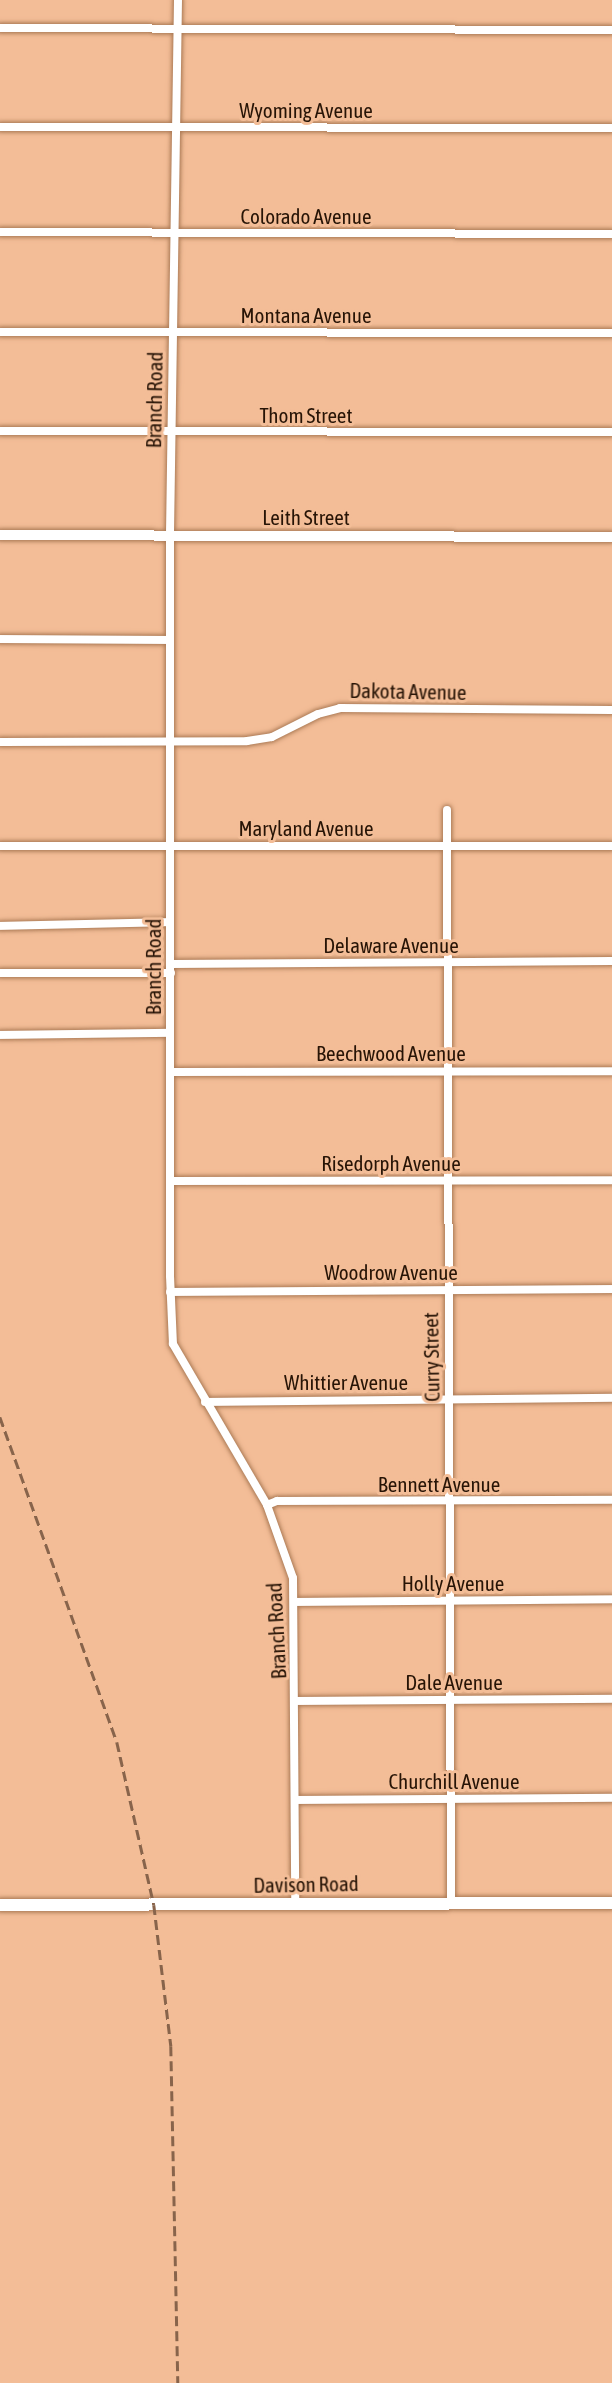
<!DOCTYPE html>
<style>
body{margin:0}
#map{position:relative;width:612px;height:2383px;overflow:hidden;background:#f3bd97;font-family:"Asap Condensed",sans-serif}
div>[style]{position:absolute}
.roads{filter:drop-shadow(0 0 2px #ab7a55) drop-shadow(0 0 2px #ab7a55)}
.minor>*{height:8px;margin:-4px;padding:0 4px;transform-origin:4px;border-radius:4px;background:#fff}
.tertiary>*{height:10px;margin:-5px;padding:0 5px;transform-origin:5px;border-radius:5px;background:#fff}
.secondary>*{height:12px;margin:-6px;padding:0 6px;transform-origin:6px;border-radius:6px;background:#fff}
.rail>*{height:2.5px;margin-top:-1.25px;transform-origin:0;background:repeating-linear-gradient(90deg,#88644b 0 10px,transparent 0 15px)}
span{translate:-50% -50%;white-space:nowrap;text-align:center;line-height:1.15;-webkit-text-stroke:6px #f3bd97;paint-order:stroke}
.street-label{font-size:21px;color:#271406}
</style>
<div id="map">
<div class="roads">
<div class="minor">
<i style="left:178px;top:0;width:536px;rotate:90.86deg"></i>
<i style="left:170px;top:536px;width:740px;rotate:90deg"></i>
<i style="left:170px;top:1276px;width:68px;rotate:87.5deg"></i>
<i style="left:173px;top:1344px;width:186px;rotate:59.7deg"></i>
<i style="left:267px;top:1505px;width:77px;rotate:70.4deg"></i>
<i style="left:293px;top:1578px;width:326px;rotate:89.6deg"></i>
<i style="left:0;top:28px;width:612px;rotate:0.19deg"></i>
<i style="left:0;top:127px;width:612px;rotate:0.09deg"></i>
<i style="left:0;top:232px;width:612px;rotate:0.19deg"></i>
<i style="left:0;top:332px;width:612px;rotate:0.09deg"></i>
<i style="left:0;top:431px;width:612px;rotate:0.09deg"></i>
<i style="left:0;top:639px;width:170px;rotate:0.3deg"></i>
<i style="left:0;top:742px;width:247px;rotate:-0.2deg"></i>
<i style="left:247px;top:741px;width:25px;rotate:-9deg"></i>
<i style="left:272px;top:737px;width:51px;rotate:-26.6deg"></i>
<i style="left:318px;top:714px;width:23px;rotate:-15deg"></i>
<i style="left:340px;top:708px;width:272px;rotate:0.4deg"></i>
<i style="left:447px;top:810px;width:1093px;rotate:89.79deg"></i>
<i style="left:0;top:846px;width:612px"></i>
<i style="left:0;top:926px;width:170px;rotate:-1.3deg"></i>
<i style="left:170px;top:964px;width:442px;rotate:-0.4deg"></i>
<i style="left:0;top:973px;width:171px"></i>
<i style="left:0;top:1035px;width:170px;rotate:-0.7deg"></i>
<i style="left:170px;top:1072px;width:442px;rotate:-0.1deg"></i>
<i style="left:170px;top:1181px;width:442px;rotate:-0.1deg"></i>
<i style="left:170px;top:1292px;width:442px;rotate:-0.4deg"></i>
<i style="left:205px;top:1402px;width:407px;rotate:-0.6deg"></i>
<i style="left:267px;top:1505px;width:11px;rotate:-22deg"></i>
<i style="left:277px;top:1501px;width:335px;rotate:-0.2deg"></i>
<i style="left:295px;top:1602px;width:317px;rotate:-0.5deg"></i>
<i style="left:296px;top:1701px;width:316px;rotate:-0.4deg"></i>
<i style="left:296px;top:1800px;width:316px;rotate:-0.4deg"></i>
</div>
<div class="tertiary">
<i style="left:0;top:535px;width:612px;rotate:0.19deg"></i>
</div>
<div class="secondary">
<i style="left:0;top:1905px;width:612px;rotate:-0.19deg"></i>
</div>
</div>
<div class="rail">
<i style="left:0;top:1417px;width:345px;rotate:70.2deg"></i>
<i style="left:117px;top:1742px;width:167px;rotate:77.2deg"></i>
<i style="left:154px;top:1905px;width:142px;rotate:83.1deg"></i>
<i style="left:171px;top:2046px;width:337px;rotate:88.8deg"></i>
</div>
<div class="street-label">
<span style="left:306px;top:110px">Wyoming Avenue</span>
<span style="left:306px;top:216px">Colorado Avenue</span>
<span style="left:306px;top:315px">Montana Avenue</span>
<span style="left:154px;top:400px;rotate:-89deg">Branch Road</span>
<span style="left:306px;top:415px">Thom Street</span>
<span style="left:306px;top:517px">Leith Street</span>
<span style="left:408px;top:691px;rotate:1deg">Dakota Avenue</span>
<span style="left:306px;top:828px">Maryland Avenue</span>
<span style="left:391px;top:945px">Delaware Avenue</span>
<span style="left:153px;top:967px;rotate:-90deg">Branch Road</span>
<span style="left:391px;top:1053px">Beechwood Avenue</span>
<span style="left:391px;top:1163px">Risedorph Avenue</span>
<span style="left:391px;top:1272px">Woodrow Avenue</span>
<span style="left:431px;top:1357px;rotate:-91deg">Curry Street</span>
<span style="left:346px;top:1382px">Whittier Avenue</span>
<span style="left:439px;top:1484px">Bennett Avenue</span>
<span style="left:453px;top:1583px">Holly Avenue</span>
<span style="left:276px;top:1631px;rotate:-93deg">Branch Road</span>
<span style="left:454px;top:1682px">Dale Avenue</span>
<span style="left:454px;top:1781px">Churchill Avenue</span>
<span style="left:306px;top:1884px;rotate:-1deg">Davison Road</span>
</div>
</div>
